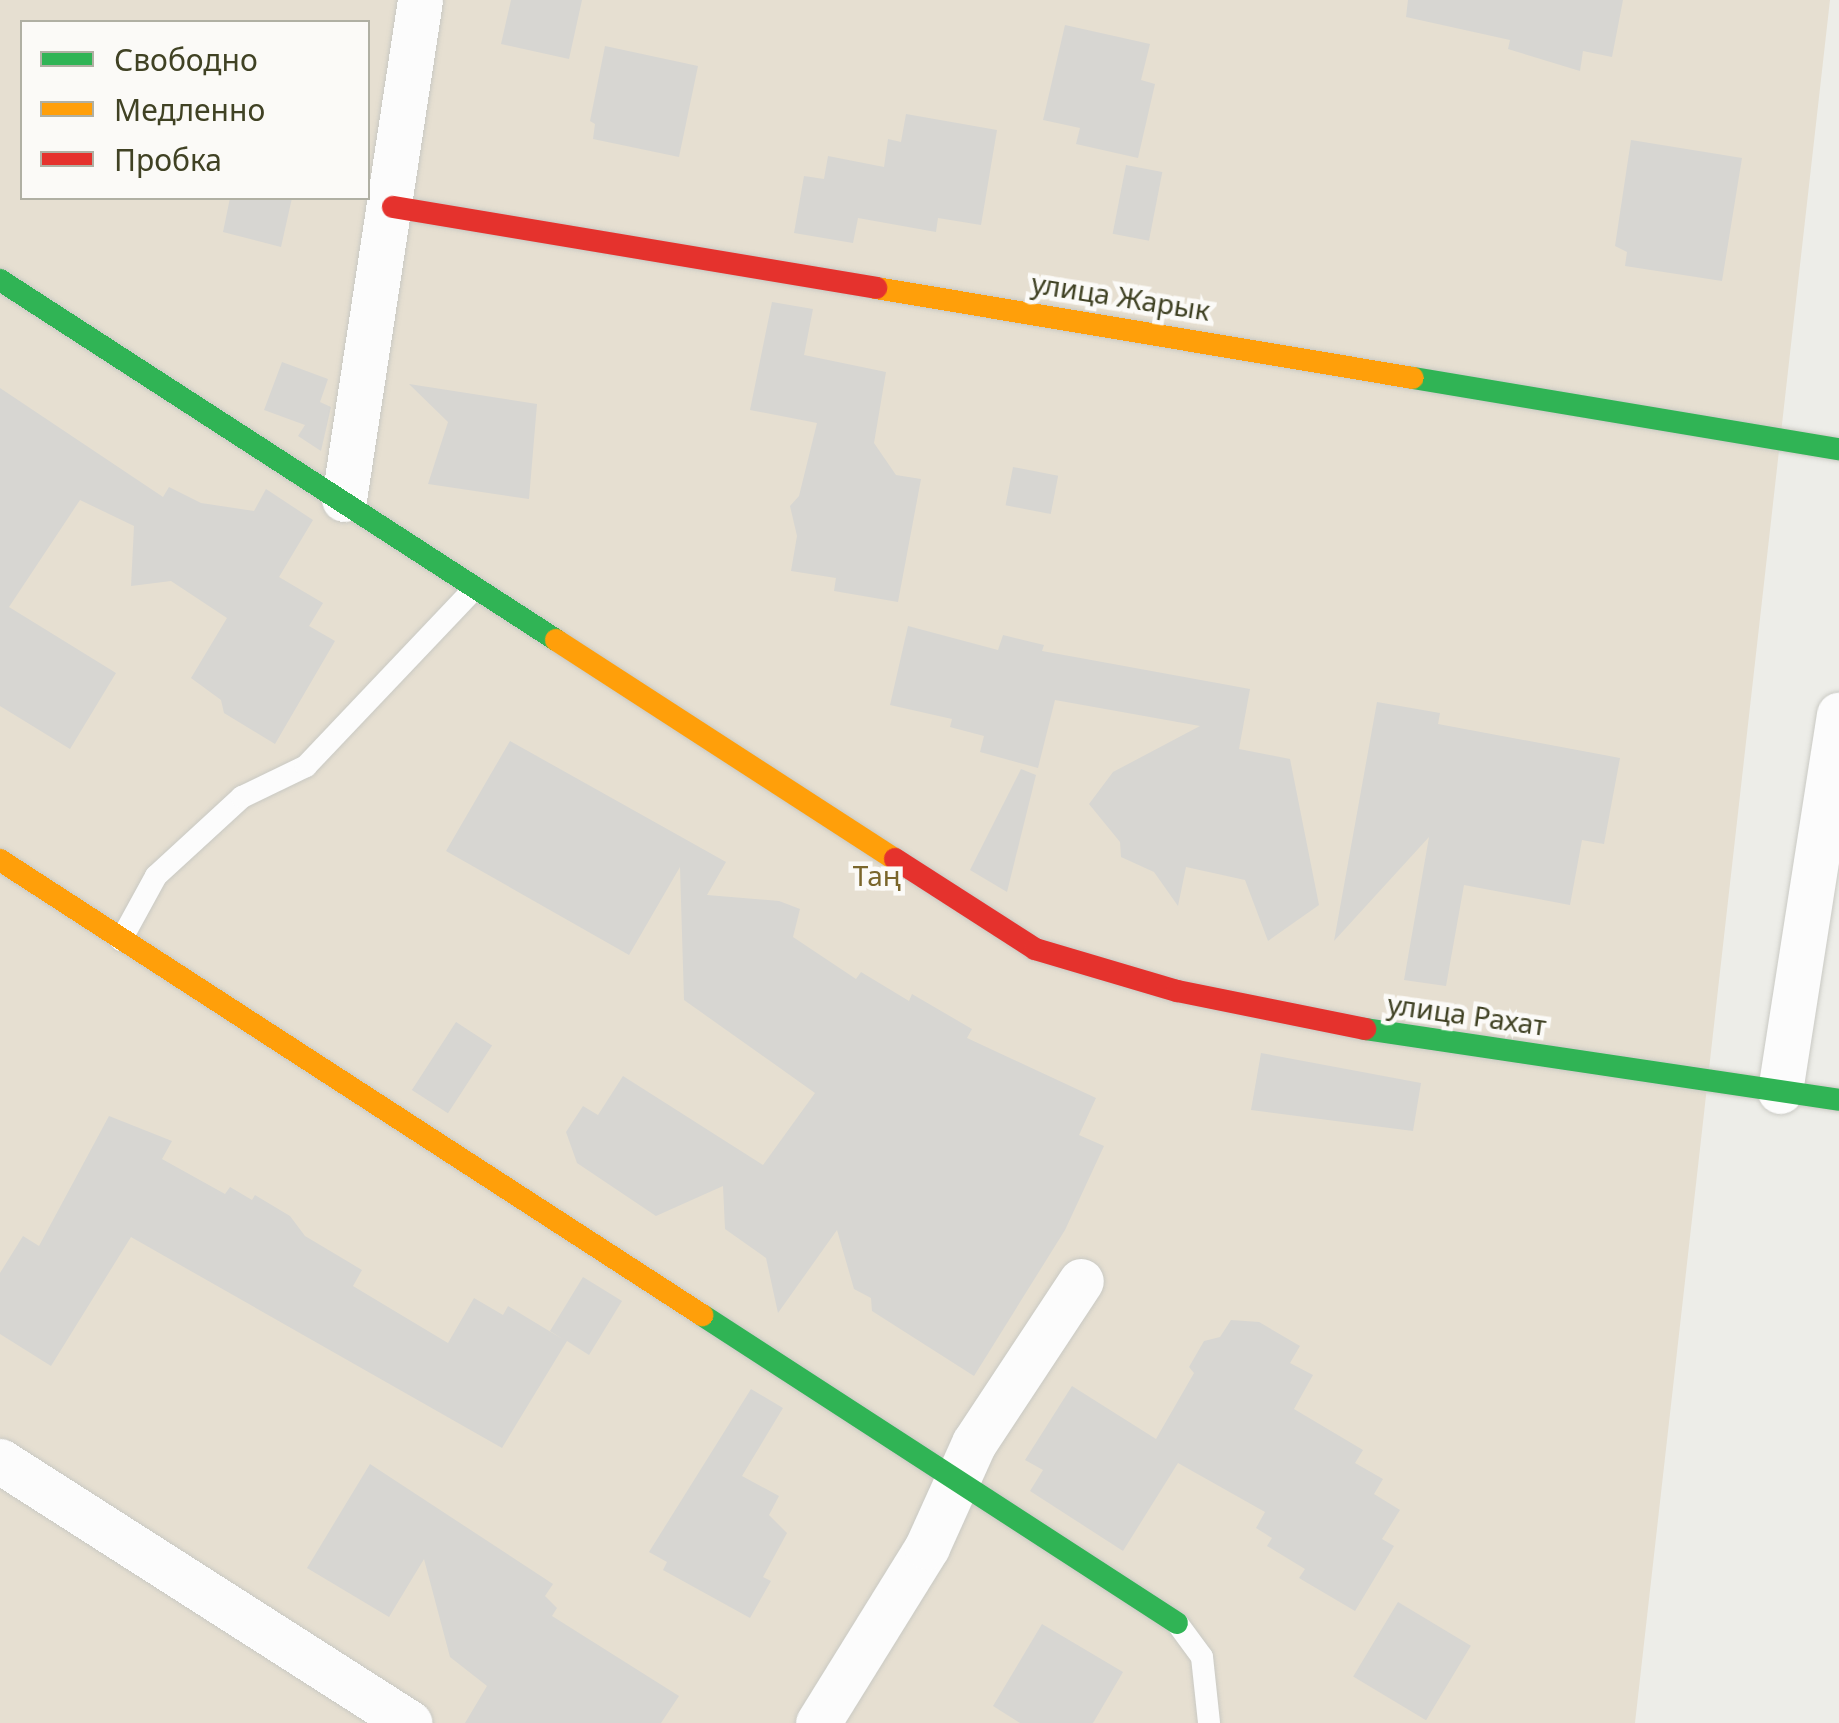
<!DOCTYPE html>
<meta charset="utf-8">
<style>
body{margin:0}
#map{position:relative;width:1839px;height:1723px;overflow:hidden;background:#edede8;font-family:"Noto Sans",sans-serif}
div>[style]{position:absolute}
.green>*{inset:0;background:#e6dfd1}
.building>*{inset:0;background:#d7d6d2;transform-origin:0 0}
.roads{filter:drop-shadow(0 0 2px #c9c9c3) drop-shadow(0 0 2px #c9c9c3)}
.lane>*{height:22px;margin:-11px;padding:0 11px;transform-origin:11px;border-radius:11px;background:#fcfcfc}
.street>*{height:45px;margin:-22.5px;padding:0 22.5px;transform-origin:22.5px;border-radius:22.5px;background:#fcfcfc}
.fast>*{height:22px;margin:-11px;padding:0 11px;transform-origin:11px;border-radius:11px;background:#30b455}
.slow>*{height:22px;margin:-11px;padding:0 11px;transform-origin:11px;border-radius:11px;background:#ff9f0a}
.jam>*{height:22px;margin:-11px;padding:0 11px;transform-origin:11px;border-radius:11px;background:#e5322d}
span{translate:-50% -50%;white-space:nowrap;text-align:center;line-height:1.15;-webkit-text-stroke:9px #fbfaf7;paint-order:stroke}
.street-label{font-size:28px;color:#404224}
.park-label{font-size:28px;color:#7a662c}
.legend{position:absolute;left:20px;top:20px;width:350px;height:180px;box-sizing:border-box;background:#fbfaf7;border:2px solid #b0b0a3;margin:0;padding:12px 18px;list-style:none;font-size:30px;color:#404224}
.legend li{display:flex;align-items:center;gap:20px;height:50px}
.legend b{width:50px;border:2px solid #b0b0a3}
</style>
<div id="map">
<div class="green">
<i style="clip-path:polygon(evenodd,0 0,1830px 0,1635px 1723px,0 1723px,0 0,22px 22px,368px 22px,368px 198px,22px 198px,22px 22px)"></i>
</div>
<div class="building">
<i style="clip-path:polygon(511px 0,582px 0,569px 59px,501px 44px)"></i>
<i style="clip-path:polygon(1408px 0,1623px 0,1612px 57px,1583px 51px,1580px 71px,1508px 49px,1510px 40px,1406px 17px)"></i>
<i style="clip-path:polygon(1065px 25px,1150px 44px,1141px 80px,1155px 84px,1138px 158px,1076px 144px,1080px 128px,1043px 120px)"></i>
<i style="clip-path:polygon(605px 46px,698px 66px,679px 157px,593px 139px,595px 124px,590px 121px)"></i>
<i style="clip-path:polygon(906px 114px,997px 130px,981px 225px,938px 218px,936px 232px,858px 218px,853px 243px,794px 233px,804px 176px,824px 179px,828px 156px,884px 167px,888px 139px,901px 142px)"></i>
<i style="clip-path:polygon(1631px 140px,1742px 158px,1722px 281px,1625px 266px,1627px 252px,1615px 246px)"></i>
<i style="left:1126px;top:165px;width:37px;height:70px;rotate:11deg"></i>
<i style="clip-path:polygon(230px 198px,292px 198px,281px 247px,223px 232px)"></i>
<i style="clip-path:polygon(772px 302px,813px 309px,804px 355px,886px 372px,874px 443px,896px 475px,921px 479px,898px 602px,834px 591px,836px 578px,791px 571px,797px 536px,790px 506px,799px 496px,817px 423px,750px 410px)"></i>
<i style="clip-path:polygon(282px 362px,328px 379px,320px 402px,331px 407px,321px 451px,298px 436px,305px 425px,264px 410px)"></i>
<i style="clip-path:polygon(409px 384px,537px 404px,529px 499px,428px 484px,448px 422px)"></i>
<i style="clip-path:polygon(0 388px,163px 497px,169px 487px,201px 503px,254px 511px,266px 489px,313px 520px,279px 577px,323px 603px,309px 626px,335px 641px,275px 744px,224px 713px,221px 700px,191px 678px,227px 618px,171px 581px,131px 586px,134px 526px,80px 500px,9px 607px,116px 673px,70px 749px,0 706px)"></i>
<i style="left:1013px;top:467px;width:46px;height:39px;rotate:11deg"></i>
<i style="clip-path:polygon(908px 626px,998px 650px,1003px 635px,1044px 645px,1042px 651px,1250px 689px,1239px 749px,1290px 759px,1319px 905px,1268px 941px,1245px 880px,1186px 867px,1178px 906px,1154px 872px,1121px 857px,1120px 842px,1089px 804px,1113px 772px,1200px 726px,1055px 700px,1038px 768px,980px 752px,984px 736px,950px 727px,952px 719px,890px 705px)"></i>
<i style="clip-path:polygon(1377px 702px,1440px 713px,1438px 724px,1620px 758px,1604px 844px,1582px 840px,1570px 905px,1464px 885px,1446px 986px,1404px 980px,1429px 837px,1334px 941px)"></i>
<i style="clip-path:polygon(510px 741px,726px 862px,707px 895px,779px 901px,800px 909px,793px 937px,856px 979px,861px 972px,909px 1001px,912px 994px,972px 1029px,967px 1038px,1096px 1098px,1079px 1135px,1104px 1146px,1065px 1230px,974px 1376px,872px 1311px,871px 1298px,854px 1289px,837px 1230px,778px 1313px,766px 1258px,725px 1229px,723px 1186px,656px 1216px,577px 1163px,566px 1132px,583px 1106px,598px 1115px,623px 1076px,763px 1165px,815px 1093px,684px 1000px,680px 867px,629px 955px,446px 851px)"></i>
<i style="clip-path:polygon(1021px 769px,1036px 775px,1007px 892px,970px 870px)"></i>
<i style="left:456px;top:1022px;width:43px;height:81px;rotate:33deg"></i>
<i style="clip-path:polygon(1261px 1053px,1421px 1083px,1413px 1131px,1251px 1110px)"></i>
<i style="clip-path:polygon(109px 1116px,172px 1141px,162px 1159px,225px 1194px,230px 1187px,252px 1200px,255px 1195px,290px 1216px,305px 1236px,362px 1270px,353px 1286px,448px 1343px,474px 1298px,503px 1315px,508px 1306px,564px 1340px,550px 1331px,583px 1277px,622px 1301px,589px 1355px,567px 1341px,502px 1448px,131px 1237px,51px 1366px,0 1334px,0 1273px,23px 1236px,39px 1246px)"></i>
<i style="clip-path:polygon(1231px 1320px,1259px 1322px,1300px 1346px,1290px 1363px,1313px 1375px,1294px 1409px,1363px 1450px,1355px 1463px,1383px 1479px,1374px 1494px,1400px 1510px,1382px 1539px,1394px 1546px,1355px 1611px,1299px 1578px,1305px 1569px,1267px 1546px,1272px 1538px,1256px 1528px,1265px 1512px,1178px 1463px,1123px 1551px,1030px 1491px,1043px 1470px,1025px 1460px,1072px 1386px,1156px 1439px,1194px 1373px,1189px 1367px,1204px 1341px,1220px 1337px)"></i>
<i style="clip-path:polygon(751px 1389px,783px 1408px,742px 1476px,779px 1496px,769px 1515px,787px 1533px,763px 1577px,771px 1581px,750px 1618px,663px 1570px,667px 1562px,649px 1552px)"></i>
<i style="clip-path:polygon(370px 1464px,553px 1584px,545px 1596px,557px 1608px,552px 1616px,679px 1696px,661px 1723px,465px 1723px,487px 1686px,450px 1657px,424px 1559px,389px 1617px,307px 1568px)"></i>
<i style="left:1398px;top:1602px;width:85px;height:87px;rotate:31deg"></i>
<i style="clip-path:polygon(1042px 1624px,1123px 1672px,1093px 1723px,1020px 1723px,993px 1706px)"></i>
</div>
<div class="roads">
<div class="lane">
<i style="left:121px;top:940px;width:73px;rotate:-61.3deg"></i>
<i style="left:156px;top:876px;width:117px;rotate:-42.6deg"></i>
<i style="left:242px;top:797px;width:71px;rotate:-25.8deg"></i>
<i style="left:306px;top:766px;width:245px;rotate:-46.5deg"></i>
<i style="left:1177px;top:1623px;width:42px;rotate:53.7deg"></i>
<i style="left:1202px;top:1657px;width:66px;rotate:83.9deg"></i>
</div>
<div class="street">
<i style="left:344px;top:499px;width:505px;rotate:-81.34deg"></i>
<i style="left:1780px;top:1091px;width:381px;rotate:-81.1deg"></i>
<i style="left:0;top:1461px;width:486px;rotate:32.6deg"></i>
<i style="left:818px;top:1723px;width:207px;rotate:-58.2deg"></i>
<i style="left:927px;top:1547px;width:114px;rotate:-65.7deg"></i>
<i style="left:974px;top:1443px;width:194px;rotate:-56.6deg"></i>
</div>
<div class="fast">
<i style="left:0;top:280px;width:662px;rotate:32.92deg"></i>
<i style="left:1413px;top:378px;width:432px;rotate:9.5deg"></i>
<i style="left:1365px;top:1029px;width:479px;rotate:8.5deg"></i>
<i style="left:702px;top:1315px;width:566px;rotate:32.96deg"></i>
</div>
<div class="slow">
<i style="left:876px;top:288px;width:544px;rotate:9.51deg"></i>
<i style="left:556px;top:640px;width:404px;rotate:32.9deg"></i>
<i style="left:0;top:860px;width:837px;rotate:32.95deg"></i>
</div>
<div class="jam">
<i style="left:393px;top:207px;width:490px;rotate:9.5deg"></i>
<i style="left:895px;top:859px;width:166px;rotate:32.7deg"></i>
<i style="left:1035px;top:949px;width:148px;rotate:16.5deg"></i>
<i style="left:1177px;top:991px;width:192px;rotate:11.4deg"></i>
</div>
</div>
<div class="street-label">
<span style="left:1121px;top:296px;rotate:9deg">улица Жарык</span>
<span style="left:1467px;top:1014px;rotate:8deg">улица Рахат</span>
</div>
<div class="park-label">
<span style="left:877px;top:875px">Таң</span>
</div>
<ul class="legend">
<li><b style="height:12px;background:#30b455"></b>Свободно</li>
<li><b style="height:12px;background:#ff9f0a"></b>Медленно</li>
<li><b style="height:12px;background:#e5322d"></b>Пробка</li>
</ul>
</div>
